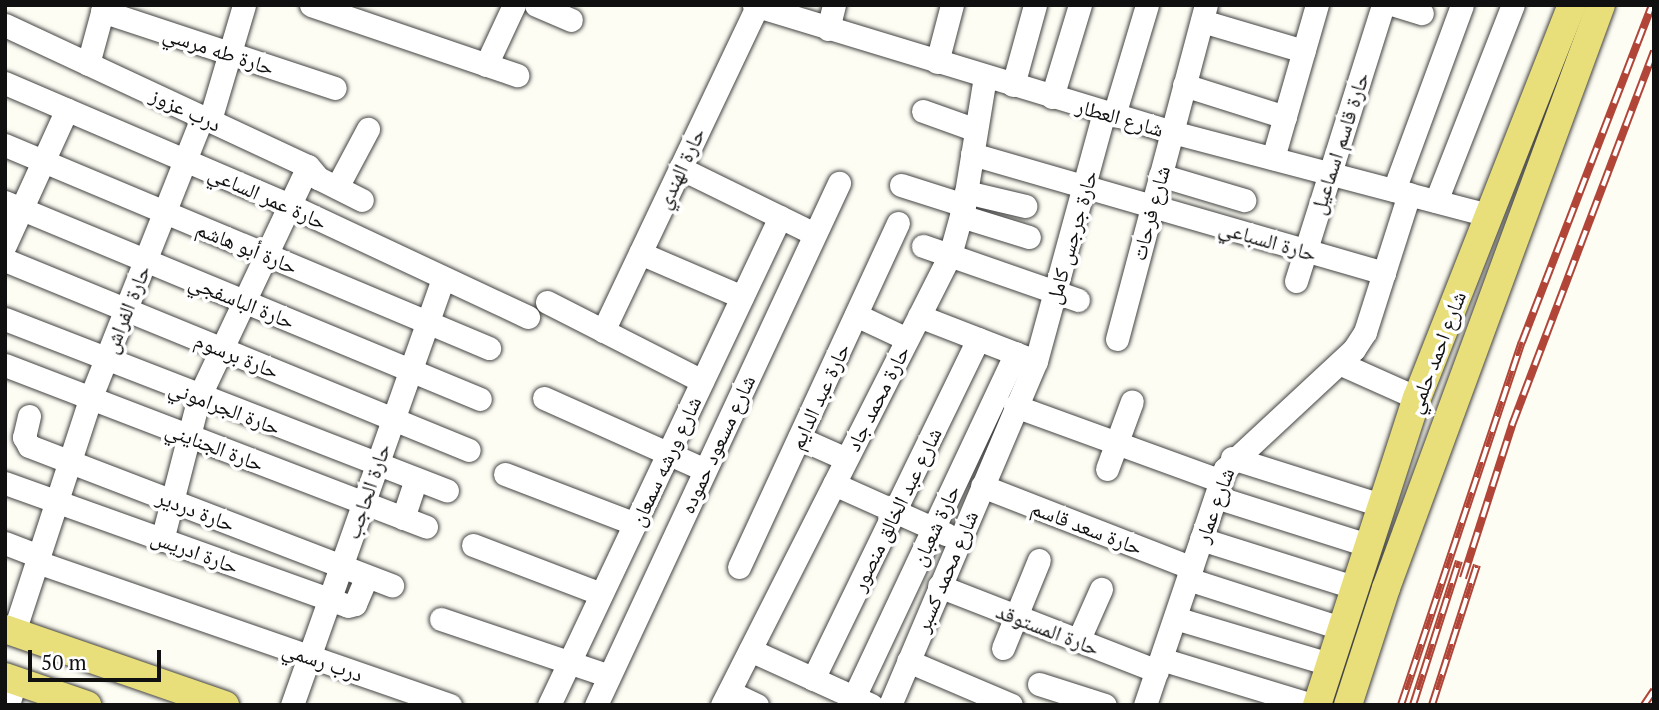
<!DOCTYPE html>
<meta charset="utf-8">
<style>
body{margin:0}
#map{position:relative;width:1659px;height:710px;overflow:hidden;background:#fefdf4;font-family:"PT Serif","Noto Naskh Arabic",serif}
div>[style]{position:absolute}
.roads{filter:drop-shadow(0 0 2px #434343) drop-shadow(0 0 2px #434343)}
.minor>*{height:23px;margin:-11.5px;padding:0 11.5px;transform-origin:11.5px;border-radius:11.5px;background:#fff}
.major>*{height:28px;margin:-14px;padding:0 14px;transform-origin:14px;border-radius:14px;background:#e8de7a}
.rail>*{height:8px;margin-top:-4px;transform-origin:0;background:repeating-linear-gradient(90deg,#fff 0 16px,#b04538 0 32px);box-sizing:border-box;border-block:2px solid #b04538}
span{translate:-50% -50%;white-space:nowrap;text-align:center;line-height:1.15;-webkit-text-stroke:7px #fff;paint-order:stroke}
.street-label{font-size:21px;color:#101010}
.frame{position:absolute;inset:0;border:7px solid #101010;pointer-events:none}
.scale{position:absolute;left:28px;top:650px;width:133px;height:32px;box-sizing:border-box;border:4px solid #101010;border-top:0;padding-left:9px;font-size:21px;line-height:24px;white-space:nowrap;color:#101010;-webkit-text-stroke:5px #fff;paint-order:stroke}
</style>
<div id="map">
<div class="roads">
<div class="minor">
<i style="left:311px;top:5px;width:218px;rotate:18.8deg"></i>
<i style="left:536px;top:5px;width:38px;rotate:23deg"></i>
<i style="left:754px;top:5px;width:437px;rotate:16.9deg"></i>
<i style="left:1172px;top:132px;width:328px;rotate:14.7deg"></i>
<i style="left:1395px;top:5px;width:28px;rotate:17deg"></i>
<i style="left:102px;top:11px;width:245px;rotate:18.3deg"></i>
<i style="left:1202px;top:21px;width:106px;rotate:16.4deg"></i>
<i style="left:5px;top:25px;width:334px;rotate:25deg"></i>
<i style="left:308px;top:166px;width:16px;rotate:50deg"></i>
<i style="left:318px;top:178px;width:49px;rotate:26.6deg"></i>
<i style="left:828px;top:29px;width:25px;rotate:-76deg"></i>
<i style="left:937px;top:62px;width:59px;rotate:-75.3deg"></i>
<i style="left:88px;top:64px;width:61px;rotate:-74.8deg"></i>
<i style="left:486px;top:65px;width:66px;rotate:-65deg"></i>
<i style="left:5px;top:83px;width:309px;rotate:23.2deg"></i>
<i style="left:289px;top:205px;width:264px;rotate:25.1deg"></i>
<i style="left:1013px;top:85px;width:83px;rotate:-74.6deg"></i>
<i style="left:1184px;top:85px;width:106px;rotate:17.6deg"></i>
<i style="left:1052px;top:97px;width:96px;rotate:-73.1deg"></i>
<i style="left:923px;top:111px;width:56px;rotate:19.7deg"></i>
<i style="left:1114px;top:115px;width:115px;rotate:-73.3deg"></i>
<i style="left:210px;top:120px;width:120px;rotate:-73.5deg"></i>
<i style="left:5px;top:145px;width:525px;rotate:22.75deg"></i>
<i style="left:972px;top:154px;width:429px;rotate:16.1deg"></i>
<i style="left:1273px;top:158px;width:159px;rotate:-74deg"></i>
<i style="left:680px;top:168px;width:150px;rotate:26.1deg"></i>
<i style="left:1160px;top:175px;width:88px;rotate:16.6deg"></i>
<i style="left:901px;top:185px;width:66px;rotate:17.6deg"></i>
<i style="left:337px;top:187px;width:66px;rotate:-61.9deg"></i>
<i style="left:1394px;top:190px;width:197px;rotate:-69.8deg"></i>
<i style="left:966px;top:192px;width:61px;rotate:13.3deg"></i>
<i style="left:1436px;top:201px;width:211px;rotate:-68.6deg"></i>
<i style="left:5px;top:202px;width:514px;rotate:22.53deg"></i>
<i style="left:961px;top:216px;width:71px;rotate:17.2deg"></i>
<i style="left:5px;top:245px;width:149px;rotate:-65.5deg"></i>
<i style="left:923px;top:246px;width:164px;rotate:19.2deg"></i>
<i style="left:640px;top:253px;width:111px;rotate:23.3deg"></i>
<i style="left:5px;top:260px;width:501px;rotate:22.27deg"></i>
<i style="left:1296px;top:281px;width:289px;rotate:-72.5deg"></i>
<i style="left:547px;top:302px;width:174px;rotate:27deg"></i>
<i style="left:856px;top:315px;width:56px;rotate:25.2deg"></i>
<i style="left:919px;top:316px;width:119px;rotate:21.2deg"></i>
<i style="left:5px;top:319px;width:474px;rotate:21.2deg"></i>
<i style="left:603px;top:331px;width:360px;rotate:-64.6deg"></i>
<i style="left:1117px;top:339px;width:346px;rotate:-75.1deg"></i>
<i style="left:1341px;top:364px;width:83px;rotate:24.1deg"></i>
<i style="left:5px;top:365px;width:451px;rotate:21deg"></i>
<i style="left:544px;top:398px;width:176px;rotate:24.1deg"></i>
<i style="left:1015px;top:406px;width:219px;rotate:20deg"></i>
<i style="left:29px;top:416px;width:22px;rotate:103deg"></i>
<i style="left:24px;top:437px;width:10px;rotate:61deg"></i>
<i style="left:29px;top:446px;width:389px;rotate:21deg"></i>
<i style="left:799px;top:438px;width:51px;rotate:24.1deg"></i>
<i style="left:1232px;top:458px;width:156px;rotate:17.5deg"></i>
<i style="left:1107px;top:469px;width:72px;rotate:-69.8deg"></i>
<i style="left:505px;top:474px;width:139px;rotate:21deg"></i>
<i style="left:5px;top:483px;width:364px;rotate:19.7deg"></i>
<i style="left:348px;top:606px;width:7px;rotate:-16deg"></i>
<i style="left:355px;top:604px;width:30px;rotate:-67deg"></i>
<i style="left:834px;top:484px;width:123px;rotate:24.1deg"></i>
<i style="left:982px;top:486px;width:225px;rotate:21.3deg"></i>
<i style="left:1216px;top:497px;width:158px;rotate:17.6deg"></i>
<i style="left:403px;top:518px;width:41px;rotate:-71.6deg"></i>
<i style="left:1201px;top:539px;width:159px;rotate:17.5deg"></i>
<i style="left:162px;top:540px;width:148px;rotate:-75.5deg"></i>
<i style="left:199px;top:397px;width:255px;rotate:-64.7deg"></i>
<i style="left:5px;top:543px;width:36px;rotate:21deg"></i>
<i style="left:473px;top:545px;width:137px;rotate:20.9deg"></i>
<i style="left:37px;top:562px;width:437px;rotate:19.1deg"></i>
<i style="left:739px;top:567px;width:379px;rotate:-65.2deg"></i>
<i style="left:1188px;top:579px;width:161px;rotate:17.8deg"></i>
<i style="left:939px;top:586px;width:234px;rotate:21.3deg"></i>
<i style="left:1175px;top:618px;width:161px;rotate:16.6deg"></i>
<i style="left:441px;top:619px;width:177px;rotate:18.7deg"></i>
<i style="left:14px;top:632px;width:245px;rotate:-71.9deg"></i>
<i style="left:90px;top:399px;width:302px;rotate:-68.3deg"></i>
<i style="left:1078px;top:641px;width:57px;rotate:-66.1deg"></i>
<i style="left:1003px;top:648px;width:95px;rotate:-67.8deg"></i>
<i style="left:750px;top:650px;width:133px;rotate:24.4deg"></i>
<i style="left:1161px;top:659px;width:158px;rotate:16.9deg"></i>
<i style="left:908px;top:661px;width:112px;rotate:23.1deg"></i>
<i style="left:813px;top:679px;width:378px;rotate:-64.1deg"></i>
<i style="left:1039px;top:684px;width:69px;rotate:17.7deg"></i>
<i style="left:729px;top:692px;width:31px;rotate:25deg"></i>
<i style="left:854px;top:697px;width:380px;rotate:-64.8deg"></i>
<i style="left:8px;top:705px;width:26px;rotate:-74deg"></i>
<i style="left:292px;top:705px;width:453px;rotate:-70.5deg"></i>
<i style="left:549px;top:705px;width:540px;rotate:-64.67deg"></i>
<i style="left:596px;top:705px;width:576px;rotate:-65.04deg"></i>
<i style="left:722px;top:705px;width:504px;rotate:-63.13deg"></i>
<i style="left:950px;top:255px;width:52px;rotate:-74.4deg"></i>
<i style="left:964px;top:205px;width:130px;rotate:-80.7deg"></i>
<i style="left:890px;top:705px;width:374px;rotate:-67deg"></i>
<i style="left:1036px;top:361px;width:258px;rotate:-74.7deg"></i>
<i style="left:1145px;top:705px;width:249px;rotate:-71.3deg"></i>
<i style="left:1225px;top:469px;width:176px;rotate:-42.9deg"></i>
<i style="left:1354px;top:349px;width:20px;rotate:-57deg"></i>
<i style="left:1365px;top:332px;width:145px;rotate:-72.3deg"></i>
</div>
<div class="major">
<i style="left:5px;top:629px;width:233px;rotate:19.1deg"></i>
<i style="left:5px;top:677px;width:87px;rotate:18.9deg"></i>
<i style="left:1317px;top:705px;width:323px;rotate:-72deg"></i>
<i style="left:1417px;top:398px;width:422px;rotate:-68.5deg"></i>
<i style="left:1348px;top:705px;width:123px;rotate:-72deg"></i>
<i style="left:1386px;top:588px;width:621px;rotate:-69.76deg"></i>
</div>
</div>
<div class="rail">
<i style="left:1463px;top:578px;width:161px;rotate:-72.2deg"></i>
<i style="left:1512px;top:425px;width:400px;rotate:-69.2deg"></i>
<i style="left:1401px;top:705px;width:383px;rotate:-71.6deg"></i>
<i style="left:1522px;top:342px;width:361px;rotate:-68.9deg"></i>
<i style="left:1413px;top:705px;width:151px;rotate:-72.3deg"></i>
<i style="left:1432px;top:705px;width:147px;rotate:-72.2deg"></i>
<i style="left:1644px;top:705px;width:18px;rotate:-56deg"></i>
</div>
<div class="street-label">
<span style="left:219px;top:50px;rotate:18deg">حارة طه مرسي</span>
<span style="left:186px;top:109px;rotate:25deg">درب عزوز</span>
<span style="left:1120px;top:117px;rotate:16deg">شارع العطار</span>
<span style="left:1339px;top:143px;rotate:-72deg">حارة قاسم اسماعيل</span>
<span style="left:680px;top:168px;rotate:-65deg">حارة الهندي</span>
<span style="left:268px;top:197px;rotate:24deg">حارة عمر الساعي</span>
<span style="left:1150px;top:213px;rotate:-75deg">شارع فرحات</span>
<span style="left:1071px;top:237px;rotate:-74deg">حارة جرجس كامل</span>
<span style="left:1268px;top:240px;rotate:16deg">حارة السباعي</span>
<span style="left:247px;top:247px;rotate:22deg">حارة أبو هاشم</span>
<span style="left:242px;top:301px;rotate:22deg">حارة الباسفجي</span>
<span style="left:126px;top:309px;rotate:-68deg">حارة الفراش</span>
<span style="left:1436px;top:352px;rotate:-69deg">شارع احمد حلمي</span>
<span style="left:237px;top:355px;rotate:22deg">حارة برسوم</span>
<span style="left:819px;top:396px;rotate:-65deg">حارة عبد الدايم</span>
<span style="left:877px;top:398px;rotate:-63deg">حارة محمد جاد</span>
<span style="left:225px;top:407px;rotate:21deg">حارة الجراموني</span>
<span style="left:717px;top:444px;rotate:-65deg">شارع مسعود حموده</span>
<span style="left:215px;top:446px;rotate:21deg">حارة الجنايني</span>
<span style="left:665px;top:461px;rotate:-65deg">شارع ورشه سمعان</span>
<span style="left:367px;top:491px;rotate:-71deg">حارة الحاجب</span>
<span style="left:1214px;top:505px;rotate:-70deg">شارع عمار</span>
<span style="left:896px;top:509px;rotate:-64deg">شارع عبد الخالق منصور</span>
<span style="left:196px;top:510px;rotate:21deg">حارة دردير</span>
<span style="left:935px;top:525px;rotate:-65deg">حارة شعبان</span>
<span style="left:1087px;top:527px;rotate:21deg">حارة سعد قاسم</span>
<span style="left:195px;top:551px;rotate:20deg">حارة ادريس</span>
<span style="left:946px;top:571px;rotate:-67deg">شارع محمد كسبر</span>
<span style="left:1048px;top:629px;rotate:21deg">حارة المستوقد</span>
<span style="left:323px;top:661px;rotate:19deg">درب رسمي</span>
</div>
<div class="frame"></div>
<div class="scale">50 m</div>
</div>
